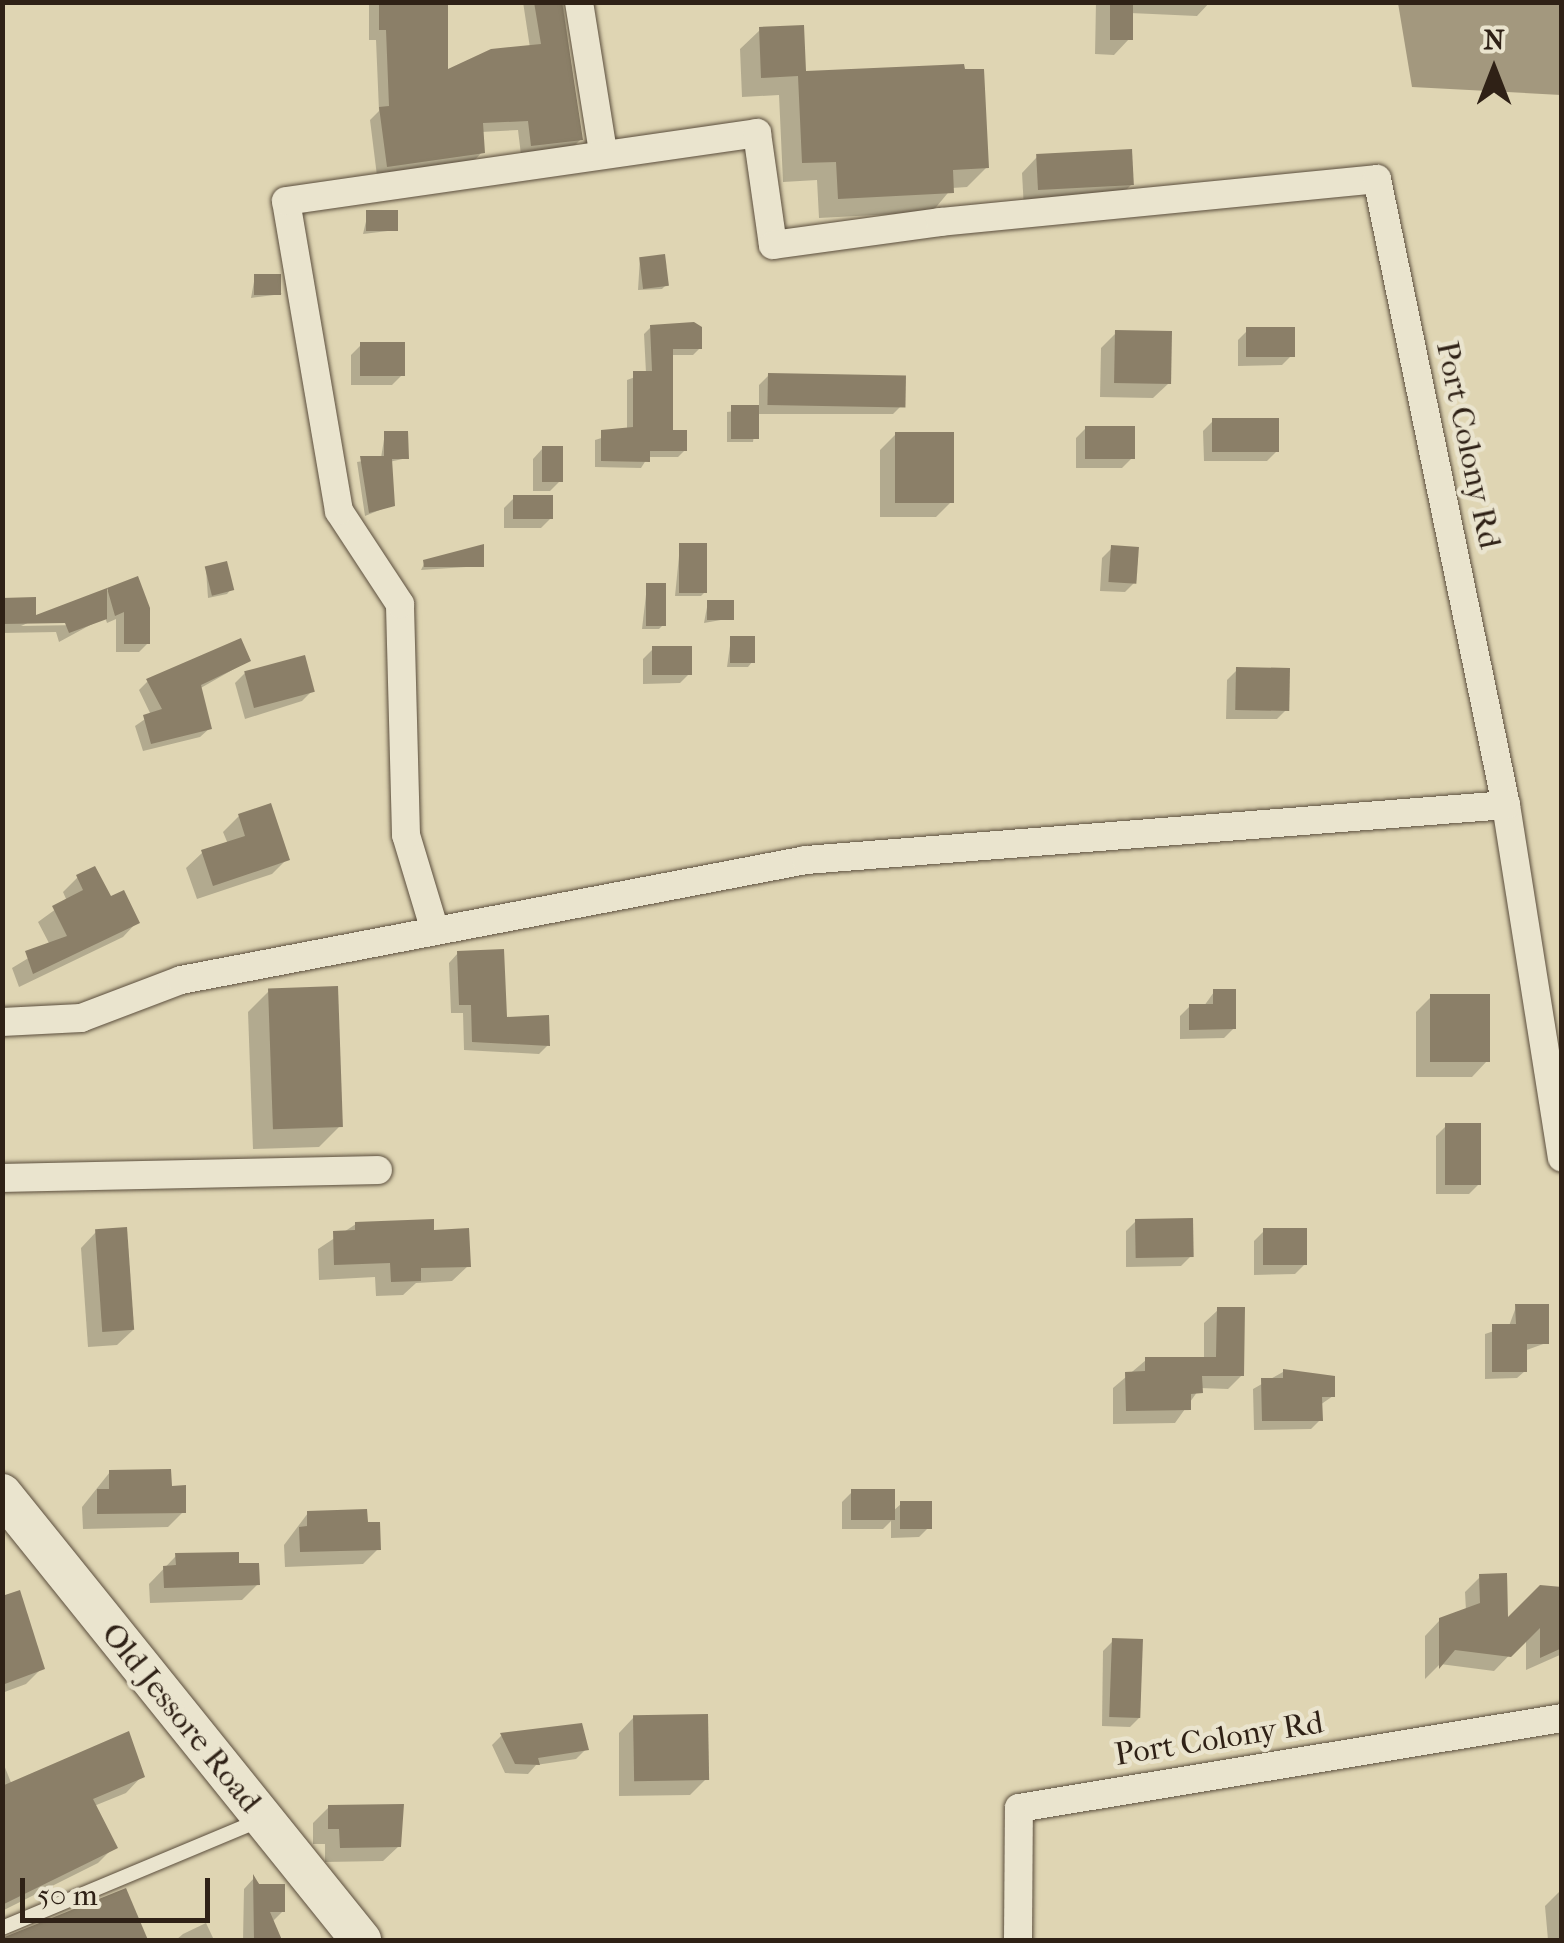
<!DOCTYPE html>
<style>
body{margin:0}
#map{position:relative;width:1564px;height:1943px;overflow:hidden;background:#dfd5b3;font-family:"IM FELL French Canon",serif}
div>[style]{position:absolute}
.water>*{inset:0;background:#a3987e}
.shadow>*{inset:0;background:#0003}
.building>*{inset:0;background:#8b7f68;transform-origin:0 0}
.roads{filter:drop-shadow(0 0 2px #5b4e3d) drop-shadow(0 0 2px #5b4e3d)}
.service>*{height:14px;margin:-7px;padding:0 7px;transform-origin:7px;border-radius:7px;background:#eae4ce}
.minor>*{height:28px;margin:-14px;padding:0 14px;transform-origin:14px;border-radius:14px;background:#eae4ce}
.secondary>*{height:40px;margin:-20px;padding:0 20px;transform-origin:20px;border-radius:20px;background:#eae4ce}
span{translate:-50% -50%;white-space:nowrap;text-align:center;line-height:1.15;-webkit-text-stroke:9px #eae4ce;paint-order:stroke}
.street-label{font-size:32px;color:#2f2116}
.frame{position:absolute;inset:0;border:5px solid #2f2116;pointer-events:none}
.north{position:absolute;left:1444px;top:20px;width:100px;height:100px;-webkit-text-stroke:8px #eae4ce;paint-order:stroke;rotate:0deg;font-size:28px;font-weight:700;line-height:40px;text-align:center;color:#2f2116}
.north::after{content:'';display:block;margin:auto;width:35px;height:45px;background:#2f2116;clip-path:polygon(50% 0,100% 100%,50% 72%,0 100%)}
.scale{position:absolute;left:20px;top:1878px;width:190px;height:45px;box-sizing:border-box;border:5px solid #2f2116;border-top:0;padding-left:12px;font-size:30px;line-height:35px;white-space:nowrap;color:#2f2116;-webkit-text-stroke:8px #eae4ce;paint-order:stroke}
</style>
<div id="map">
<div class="water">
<i style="clip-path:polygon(1398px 3px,1561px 3px,1561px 95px,1412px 87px)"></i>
</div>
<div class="shadow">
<i style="clip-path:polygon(369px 2px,446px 2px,445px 73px,530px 48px,523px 2px,563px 2px,581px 139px,570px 150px,521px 155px,518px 130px,481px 132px,482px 152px,472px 163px,377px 176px,370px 120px,379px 111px,376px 40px,369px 40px)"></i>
<i style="clip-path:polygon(1096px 2px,1210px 2px,1197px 16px,1130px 13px,1129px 39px,1114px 55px,1095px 54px)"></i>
<i style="clip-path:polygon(760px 30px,804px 74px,987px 167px,967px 187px,952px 188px,932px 212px,819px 218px,817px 180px,783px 182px,779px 95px,742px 97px,740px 49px)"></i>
<i style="clip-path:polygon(1037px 157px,1132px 184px,1116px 200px,1024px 209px,1022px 173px)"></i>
<i style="clip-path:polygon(368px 213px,396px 230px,363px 234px)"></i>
<i style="clip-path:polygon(640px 258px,666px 285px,662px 289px,638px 290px)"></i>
<i style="clip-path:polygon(255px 276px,282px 294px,251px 298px)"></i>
<i style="clip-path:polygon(651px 327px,700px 348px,693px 355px,671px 355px,671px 433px,685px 450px,678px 457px,648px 457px,641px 468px,595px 467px,595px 440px,627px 430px,627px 380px,646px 373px,644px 334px)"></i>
<i style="clip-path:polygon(1248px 330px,1292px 355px,1282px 365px,1238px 366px,1238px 340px)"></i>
<i style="clip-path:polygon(1116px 333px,1169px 383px,1153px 398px,1100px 397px,1101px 348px)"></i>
<i style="clip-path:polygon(361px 345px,402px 375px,392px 385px,351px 385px,351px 355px)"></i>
<i style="clip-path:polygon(769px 375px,903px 404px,893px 414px,757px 414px,753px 442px,727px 442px,727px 412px,759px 408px,759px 385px)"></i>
<i style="clip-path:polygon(1213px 421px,1277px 451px,1267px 461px,1204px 461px,1203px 431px)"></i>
<i style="clip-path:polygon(1086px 428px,1132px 458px,1122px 468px,1076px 468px,1076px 438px)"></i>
<i style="clip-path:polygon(385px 433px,407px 458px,389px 462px,392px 505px,365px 516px,357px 462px,381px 458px)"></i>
<i style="clip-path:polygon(896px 434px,952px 501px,936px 517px,880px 517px,880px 450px)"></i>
<i style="clip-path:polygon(543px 448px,560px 481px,550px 491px,533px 491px,533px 459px)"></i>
<i style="clip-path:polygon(514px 498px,551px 518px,541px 528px,504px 528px,504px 508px)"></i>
<i style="clip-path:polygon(680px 546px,705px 592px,701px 596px,675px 596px)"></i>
<i style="clip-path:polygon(1112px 548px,1135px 582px,1125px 592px,1100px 591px,1102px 558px)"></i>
<i style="clip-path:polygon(425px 562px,481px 566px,421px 570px)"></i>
<i style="clip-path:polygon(206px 569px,231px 589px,227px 594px,208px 598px)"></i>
<i style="clip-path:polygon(647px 586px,663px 625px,659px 629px,642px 629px)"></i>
<i style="clip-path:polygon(evenodd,109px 590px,148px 643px,139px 652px,116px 652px,116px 619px,107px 623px,105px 617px,59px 642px,56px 632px,2px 633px,3px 600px,34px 618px,109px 590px,78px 620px,78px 625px,21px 626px,32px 621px,78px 620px)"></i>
<i style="clip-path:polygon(708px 602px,732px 618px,704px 623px)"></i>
<i style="clip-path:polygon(731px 639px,752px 662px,748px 667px,727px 667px)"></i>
<i style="clip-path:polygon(653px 649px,690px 673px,680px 683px,643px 684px,643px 659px)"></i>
<i style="clip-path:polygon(248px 661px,199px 689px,210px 728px,200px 737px,143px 751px,135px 726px,151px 715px,139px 690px,148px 681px)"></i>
<i style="clip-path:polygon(1237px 670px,1287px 709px,1277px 719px,1226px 719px,1227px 680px)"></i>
<i style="clip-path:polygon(245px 673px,312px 691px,302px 701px,245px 719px,235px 683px)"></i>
<i style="clip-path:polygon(239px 816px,287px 859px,272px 874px,197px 899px,186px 868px,202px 853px,228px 844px,223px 832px)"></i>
<i style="clip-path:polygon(94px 869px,109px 899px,137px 922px,123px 937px,19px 987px,12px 968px,50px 945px,38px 922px,67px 901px,63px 892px,77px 878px)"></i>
<i style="clip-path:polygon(458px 953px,504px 1020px,548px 1045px,539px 1054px,464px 1050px,463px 1013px,451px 1013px,449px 963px)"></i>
<i style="clip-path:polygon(269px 991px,340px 1126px,319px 1147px,253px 1149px,248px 1012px)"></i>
<i style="clip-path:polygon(1214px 992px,1234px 1028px,1224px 1038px,1180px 1039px,1180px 1016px,1190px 1006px,1204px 1006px)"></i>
<i style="clip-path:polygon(1431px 997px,1487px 1061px,1472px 1077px,1416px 1077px,1416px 1012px)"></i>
<i style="clip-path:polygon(1446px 1126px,1479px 1184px,1469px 1194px,1436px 1194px,1436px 1136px)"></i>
<i style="clip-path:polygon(1136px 1221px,1191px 1256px,1181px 1266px,1126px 1267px,1126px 1231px)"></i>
<i style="clip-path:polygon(356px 1224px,432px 1232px,468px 1266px,452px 1281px,416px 1283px,403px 1295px,376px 1296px,375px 1277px,319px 1280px,318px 1249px)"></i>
<i style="clip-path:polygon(1264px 1231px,1305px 1264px,1295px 1274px,1254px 1275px,1254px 1241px)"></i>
<i style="clip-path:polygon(96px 1232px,133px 1330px,117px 1345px,88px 1347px,81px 1248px)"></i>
<i style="clip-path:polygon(1516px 1307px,1546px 1343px,1524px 1351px,1525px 1371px,1517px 1378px,1485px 1379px,1485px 1334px,1509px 1326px)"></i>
<i style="clip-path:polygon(1218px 1310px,1242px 1375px,1228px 1389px,1200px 1388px,1175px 1423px,1113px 1424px,1113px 1388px,1146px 1360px,1204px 1359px,1204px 1323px)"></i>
<i style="clip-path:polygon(1283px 1372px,1333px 1396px,1320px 1405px,1320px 1420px,1311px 1429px,1254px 1430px,1253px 1389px)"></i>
<i style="clip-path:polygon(110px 1472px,183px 1512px,168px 1527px,83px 1529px,82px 1507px)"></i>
<i style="clip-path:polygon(852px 1492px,893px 1511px,901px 1504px,929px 1527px,919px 1537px,891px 1538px,891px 1521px,883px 1529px,842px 1529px,842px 1502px)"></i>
<i style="clip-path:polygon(308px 1513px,366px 1525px,378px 1549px,363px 1564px,285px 1567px,284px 1545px)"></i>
<i style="clip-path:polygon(176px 1556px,237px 1566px,258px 1584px,242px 1600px,150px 1603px,149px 1584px)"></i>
<i style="clip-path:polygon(1480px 1577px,1505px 1623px,1562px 1589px,1562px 1654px,1526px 1670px,1526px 1638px,1494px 1671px,1440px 1664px,1425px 1679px,1425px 1636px,1440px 1620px,1466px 1611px,1465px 1592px)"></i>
<i style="clip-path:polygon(2px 1599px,42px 1668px,26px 1684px,2px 1693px)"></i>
<i style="clip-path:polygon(1113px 1641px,1140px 1717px,1130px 1727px,1102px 1726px,1103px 1651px)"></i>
<i style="clip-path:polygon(634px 1717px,706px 1779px,690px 1795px,619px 1796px,619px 1733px)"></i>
<i style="clip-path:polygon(501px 1736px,586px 1749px,576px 1759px,536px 1765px,528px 1774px,505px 1773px,492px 1745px)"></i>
<i style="clip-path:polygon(2px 1760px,12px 1785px,142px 1776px,126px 1793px,94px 1806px,114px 1847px,98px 1863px,2px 1911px)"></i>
<i style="clip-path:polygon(329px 1807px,399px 1846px,383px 1861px,325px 1862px,325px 1844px,313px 1844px,313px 1823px)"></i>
<i style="clip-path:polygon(254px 1878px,283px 1911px,272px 1922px,279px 1940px,243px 1940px,244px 1889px)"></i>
<i style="clip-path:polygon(1562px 1889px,1562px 1940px,1548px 1940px,1545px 1906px)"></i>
<i style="clip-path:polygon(125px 1891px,146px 1940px,2px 1940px,6px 1940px)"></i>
<i style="clip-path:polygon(206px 1923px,214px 1940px,176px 1940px,183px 1934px)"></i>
</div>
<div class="building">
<i style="clip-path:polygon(379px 2px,448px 2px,448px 69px,491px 49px,541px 44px,534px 2px,562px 2px,583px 140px,531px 146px,528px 121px,483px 123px,485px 153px,387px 167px,379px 107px,389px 106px,386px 30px,379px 30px)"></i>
<i style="left:1110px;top:2px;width:23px;height:38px"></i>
<i style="clip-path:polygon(804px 25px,806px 71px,964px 64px,965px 69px,984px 69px,989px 168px,953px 170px,954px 193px,838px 199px,836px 162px,802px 163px,798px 76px,761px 78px,759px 27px)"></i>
<i style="left:1132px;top:149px;width:36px;height:96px;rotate:87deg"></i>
<i style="left:366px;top:210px;width:32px;height:21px"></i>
<i style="left:665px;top:254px;width:32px;height:26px;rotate:83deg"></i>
<i style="left:254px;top:274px;width:27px;height:21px"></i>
<i style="clip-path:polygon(694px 322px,702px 327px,702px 349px,673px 349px,673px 430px,687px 430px,687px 451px,650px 451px,650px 462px,601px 461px,601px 430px,633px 427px,633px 371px,652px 371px,650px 325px)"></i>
<i style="left:1246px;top:327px;width:49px;height:30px"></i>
<i style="left:1115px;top:330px;width:57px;height:53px;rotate:1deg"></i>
<i style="left:360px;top:342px;width:45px;height:34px"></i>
<i style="left:768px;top:373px;width:138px;height:32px;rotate:1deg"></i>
<i style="left:731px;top:405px;width:28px;height:34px"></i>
<i style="left:1279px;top:418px;width:34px;height:67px;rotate:90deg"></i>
<i style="left:1085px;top:426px;width:50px;height:33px"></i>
<i style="clip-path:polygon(384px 431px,408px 431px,409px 459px,392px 459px,395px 506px,369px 513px,360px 456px,384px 456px)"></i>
<i style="left:895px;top:432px;width:59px;height:71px"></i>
<i style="left:542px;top:446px;width:21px;height:36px"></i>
<i style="left:513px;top:495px;width:40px;height:24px"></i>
<i style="left:707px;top:543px;width:50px;height:28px;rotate:90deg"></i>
<i style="clip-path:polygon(484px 544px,484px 567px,424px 567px,423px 560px)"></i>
<i style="left:1111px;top:545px;width:28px;height:37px;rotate:4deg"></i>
<i style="left:227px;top:561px;width:30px;height:23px;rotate:76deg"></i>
<i style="clip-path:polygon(138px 576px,150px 608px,150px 644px,124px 644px,124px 612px,115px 616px,107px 588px)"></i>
<i style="left:646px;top:583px;width:20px;height:43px"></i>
<i style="clip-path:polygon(107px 588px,107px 619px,69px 633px,65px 623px,2px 624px,2px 598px,36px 597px,36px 615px)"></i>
<i style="left:707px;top:600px;width:27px;height:20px"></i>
<i style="left:730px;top:636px;width:25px;height:27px"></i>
<i style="clip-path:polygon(241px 638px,251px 661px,201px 685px,212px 729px,151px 744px,143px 715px,162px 709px,146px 679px)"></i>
<i style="left:652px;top:646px;width:40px;height:29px"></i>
<i style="left:305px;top:655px;width:38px;height:63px;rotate:75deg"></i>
<i style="left:1236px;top:667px;width:54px;height:43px;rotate:1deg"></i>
<i style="clip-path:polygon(271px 803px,290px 860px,213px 886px,201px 850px,245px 836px,238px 814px)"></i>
<i style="clip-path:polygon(95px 866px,111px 896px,124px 890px,140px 923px,33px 974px,25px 951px,67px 936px,52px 906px,83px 890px,76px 875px)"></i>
<i style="clip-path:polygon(504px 949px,507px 1017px,549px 1015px,550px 1046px,472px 1042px,471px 1005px,459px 1005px,457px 951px)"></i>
<i style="left:338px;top:986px;width:141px;height:70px;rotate:88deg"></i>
<i style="clip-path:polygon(1213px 989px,1236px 989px,1236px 1029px,1189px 1030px,1189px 1004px,1213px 1004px)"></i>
<i style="left:1430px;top:994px;width:60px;height:68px"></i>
<i style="left:1481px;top:1123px;width:62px;height:36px;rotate:90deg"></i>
<i style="left:1193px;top:1218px;width:39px;height:58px;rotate:89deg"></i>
<i style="clip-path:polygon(434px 1219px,434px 1230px,469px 1228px,471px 1267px,421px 1268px,421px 1281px,391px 1282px,390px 1263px,334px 1265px,333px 1231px,355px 1230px,355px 1222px)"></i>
<i style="left:127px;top:1227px;width:103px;height:32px;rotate:86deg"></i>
<i style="left:1307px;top:1228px;width:37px;height:44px;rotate:90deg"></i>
<i style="clip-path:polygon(1515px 1304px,1549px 1304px,1549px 1344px,1527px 1344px,1527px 1372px,1492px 1372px,1492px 1324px,1516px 1324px)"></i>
<i style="clip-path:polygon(1217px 1307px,1245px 1307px,1244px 1376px,1202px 1376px,1203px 1393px,1191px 1394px,1191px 1410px,1126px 1411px,1125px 1372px,1145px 1371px,1145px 1357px,1216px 1357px)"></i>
<i style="clip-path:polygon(1283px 1369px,1335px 1376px,1335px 1397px,1322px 1397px,1323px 1421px,1262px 1421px,1261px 1378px,1283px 1378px)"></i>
<i style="clip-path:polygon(171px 1469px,172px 1486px,186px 1485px,186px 1513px,97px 1514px,97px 1489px,109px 1489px,109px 1470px)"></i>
<i style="left:851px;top:1489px;width:44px;height:31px"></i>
<i style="left:900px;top:1501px;width:32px;height:28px"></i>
<i style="clip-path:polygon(367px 1509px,368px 1522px,380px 1522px,381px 1550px,300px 1552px,299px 1527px,307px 1526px,307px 1511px)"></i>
<i style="clip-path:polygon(239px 1552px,239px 1563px,259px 1563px,260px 1585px,164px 1588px,163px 1566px,176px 1565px,175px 1553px)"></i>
<i style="clip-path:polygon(1507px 1573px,1508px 1617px,1540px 1585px,1562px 1587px,1562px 1648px,1540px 1658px,1540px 1628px,1511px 1657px,1455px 1650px,1439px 1669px,1439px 1618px,1480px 1603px,1479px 1574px)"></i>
<i style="clip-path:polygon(20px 1590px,45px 1669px,2px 1685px,2px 1596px)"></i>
<i style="left:1112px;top:1638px;width:31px;height:79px;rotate:2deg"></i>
<i style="left:708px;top:1714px;width:66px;height:75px;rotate:89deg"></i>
<i style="clip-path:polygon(582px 1723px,589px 1750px,538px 1758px,540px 1765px,515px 1764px,500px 1733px)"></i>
<i style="clip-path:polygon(129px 1731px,145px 1777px,93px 1799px,118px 1848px,2px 1905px,2px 1786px)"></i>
<i style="clip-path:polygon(404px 1804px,401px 1847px,340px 1848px,339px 1829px,328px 1829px,328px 1805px)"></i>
<i style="clip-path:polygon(253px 1874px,259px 1884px,285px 1884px,285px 1912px,270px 1912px,282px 1940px,254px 1940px)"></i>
<i style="clip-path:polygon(126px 1888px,148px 1940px,2px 1940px,2px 1938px)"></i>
</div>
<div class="roads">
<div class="service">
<i style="left:2px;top:1928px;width:280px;rotate:-22.7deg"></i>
</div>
<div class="minor">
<i style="left:579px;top:2px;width:152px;rotate:80.9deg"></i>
<i style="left:435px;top:931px;width:100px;rotate:-106.8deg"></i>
<i style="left:406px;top:835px;width:231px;rotate:-91.5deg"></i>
<i style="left:400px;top:604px;width:111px;rotate:-123.3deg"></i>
<i style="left:339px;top:511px;width:314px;rotate:-99.7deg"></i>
<i style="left:286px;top:201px;width:476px;rotate:-8.2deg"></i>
<i style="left:757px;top:133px;width:113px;rotate:81.9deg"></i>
<i style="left:773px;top:245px;width:169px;rotate:-7.8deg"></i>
<i style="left:940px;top:222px;width:439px;rotate:-5.6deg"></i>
<i style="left:1377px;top:179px;width:639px;rotate:78.36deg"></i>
<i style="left:1506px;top:805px;width:357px;rotate:81deg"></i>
<i style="left:2px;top:1022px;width:79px;rotate:-2.9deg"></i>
<i style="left:81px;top:1018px;width:107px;rotate:-20.8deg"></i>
<i style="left:181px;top:980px;width:636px;rotate:-10.87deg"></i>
<i style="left:806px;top:860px;width:702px;rotate:-4.49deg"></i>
<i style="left:2px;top:1178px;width:376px;rotate:-1.2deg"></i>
<i style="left:1018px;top:1940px;width:132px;rotate:-89.6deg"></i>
<i style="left:1019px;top:1808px;width:550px;rotate:-9.41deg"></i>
</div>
<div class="secondary">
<i style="left:2px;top:1494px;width:573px;rotate:51.17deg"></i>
</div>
</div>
<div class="street-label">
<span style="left:1468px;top:445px;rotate:78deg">Port Colony Rd</span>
<span style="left:181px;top:1718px;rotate:51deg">Old Jessore Road</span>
<span style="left:1219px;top:1739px;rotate:-9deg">Port Colony Rd</span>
</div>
<div class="frame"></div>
<div class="north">N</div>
<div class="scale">50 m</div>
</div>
